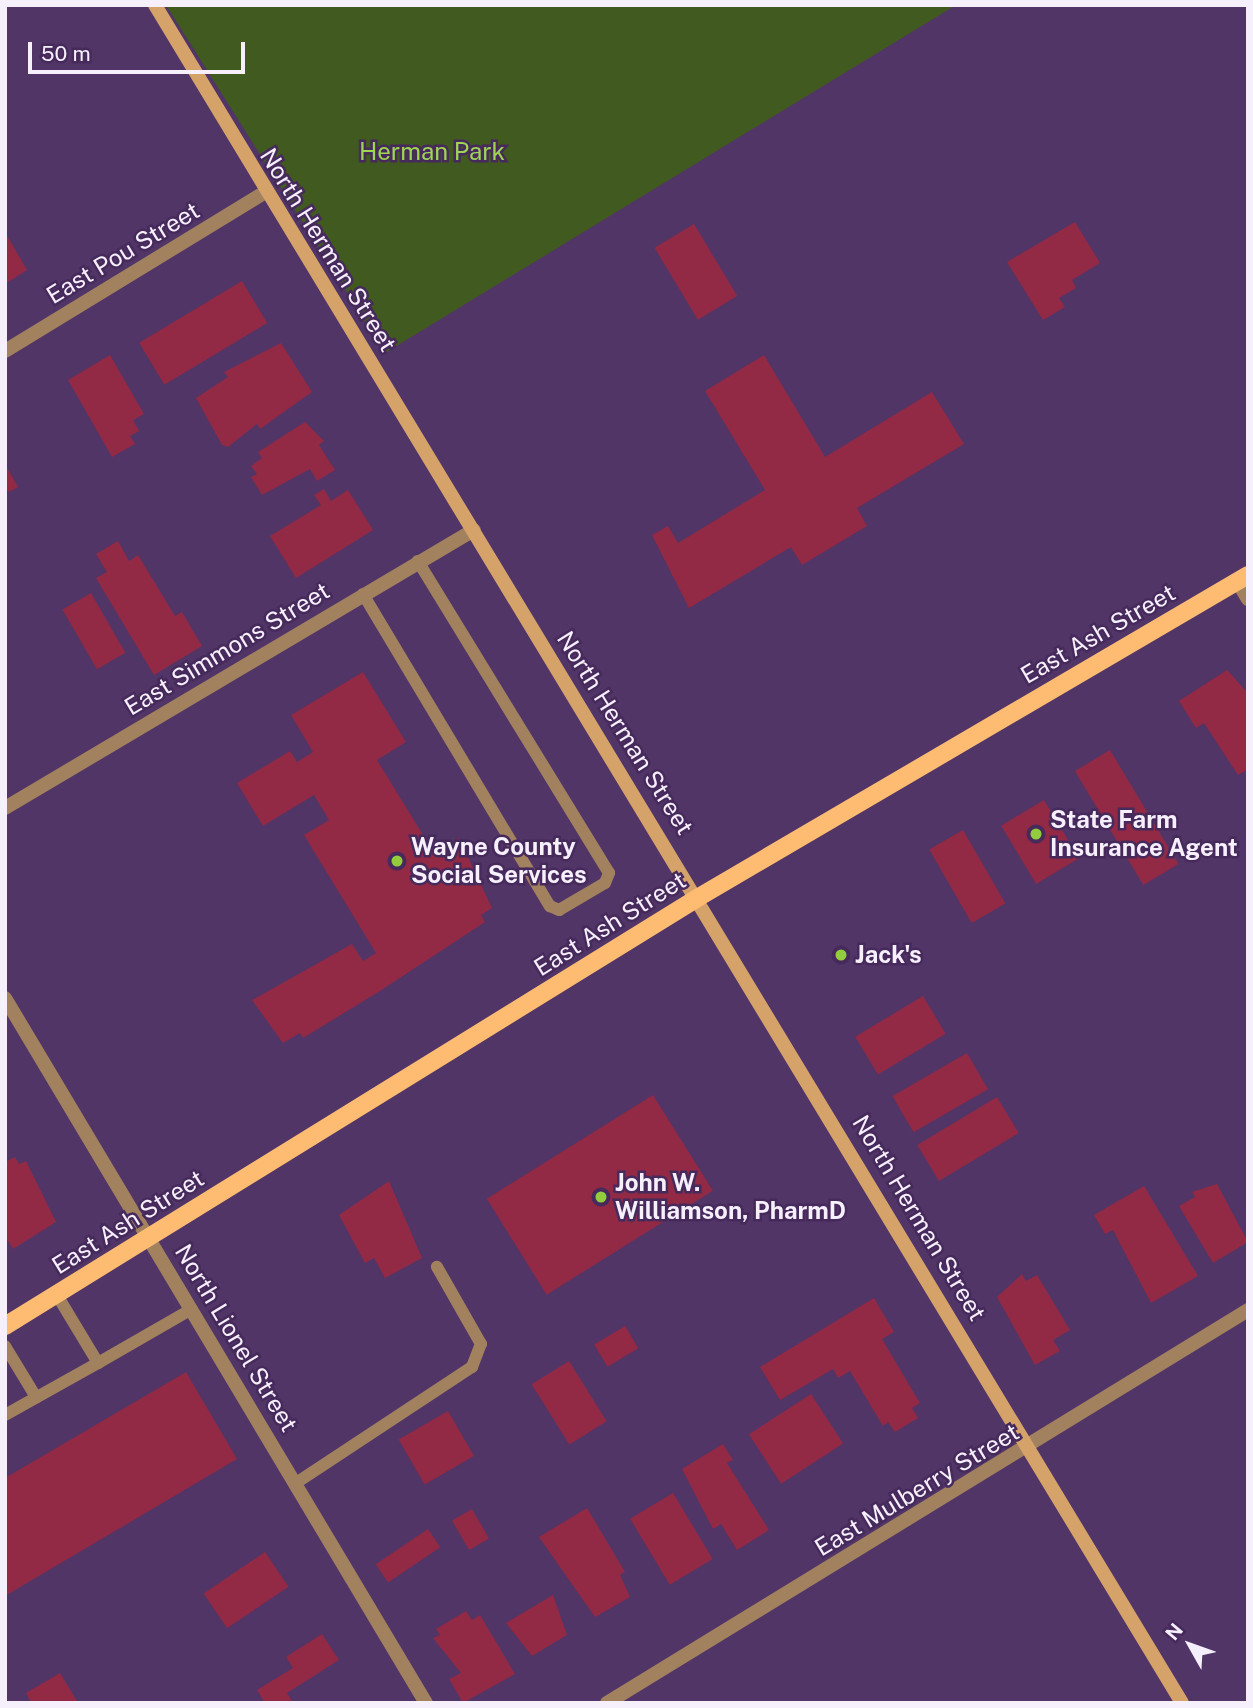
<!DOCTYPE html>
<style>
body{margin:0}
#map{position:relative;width:1253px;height:1708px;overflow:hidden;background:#513567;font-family:"Public Sans",sans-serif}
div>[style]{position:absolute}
.green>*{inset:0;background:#415a20}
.building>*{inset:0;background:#922945;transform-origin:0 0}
.lane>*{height:12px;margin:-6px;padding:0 6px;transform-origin:6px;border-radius:6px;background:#a1815e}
.street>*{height:14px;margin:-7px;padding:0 7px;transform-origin:7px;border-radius:7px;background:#a1815e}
.secondary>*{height:14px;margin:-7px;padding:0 7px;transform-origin:7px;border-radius:7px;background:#d5a369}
.primary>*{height:18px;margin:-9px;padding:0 9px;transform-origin:9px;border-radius:9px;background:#fdbc71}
.dots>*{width:19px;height:19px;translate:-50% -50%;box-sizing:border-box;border:4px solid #472a5c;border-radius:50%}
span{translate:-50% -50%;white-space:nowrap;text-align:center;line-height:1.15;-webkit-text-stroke:5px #472a5c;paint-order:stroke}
.park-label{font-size:24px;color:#9ed552}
.street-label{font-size:24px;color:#f6effc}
.poi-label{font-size:24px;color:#f6effc;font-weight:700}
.left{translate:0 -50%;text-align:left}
.frame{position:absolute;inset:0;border:7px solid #f6effc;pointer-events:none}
.north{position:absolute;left:1155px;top:1610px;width:70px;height:70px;-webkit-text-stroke:5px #472a5c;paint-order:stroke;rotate:310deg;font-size:19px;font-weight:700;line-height:28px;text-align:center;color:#f6effc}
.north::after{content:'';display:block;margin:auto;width:24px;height:32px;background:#f6effc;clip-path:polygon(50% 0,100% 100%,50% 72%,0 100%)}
.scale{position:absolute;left:28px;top:42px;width:217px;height:32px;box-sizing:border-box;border:4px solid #f6effc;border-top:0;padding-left:9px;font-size:21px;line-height:24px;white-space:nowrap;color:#f6effc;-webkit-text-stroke:5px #472a5c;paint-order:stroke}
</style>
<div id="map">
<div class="green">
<i style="clip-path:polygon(166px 5px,956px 5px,385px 353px)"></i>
</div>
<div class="building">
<i style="clip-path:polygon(1075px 222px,1100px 263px,1072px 280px,1076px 288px,1059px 298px,1065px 307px,1043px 320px,1007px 262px)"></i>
<i style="left:694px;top:224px;width:84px;height:46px;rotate:59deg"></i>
<i style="clip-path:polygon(5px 232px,27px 270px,5px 284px)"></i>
<i style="left:242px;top:281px;width:49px;height:120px;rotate:59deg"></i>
<i style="clip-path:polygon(281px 343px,312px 392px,260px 429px,257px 424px,228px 447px,222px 445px,196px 398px,228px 377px,224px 372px)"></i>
<i style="clip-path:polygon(110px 355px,144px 414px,133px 420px,139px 431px,130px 436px,135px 444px,112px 457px,68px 380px)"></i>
<i style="clip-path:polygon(764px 355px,825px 457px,932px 392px,964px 444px,857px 508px,867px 526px,802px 565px,791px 547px,689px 608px,652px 535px,668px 526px,678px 543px,765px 490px,705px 391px)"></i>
<i style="clip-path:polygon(305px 422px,324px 441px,319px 445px,335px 470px,317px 481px,310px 469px,262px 495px,251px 477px,257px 474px,251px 466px,262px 458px,258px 452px)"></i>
<i style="clip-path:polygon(5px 464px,18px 487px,9px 492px,5px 487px)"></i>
<i style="clip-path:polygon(324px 489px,331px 501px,348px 490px,373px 530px,296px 578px,270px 536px,321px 505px,314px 495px)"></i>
<i style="clip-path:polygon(118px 541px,129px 561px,138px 555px,175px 616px,182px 612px,202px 646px,154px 675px,96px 578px,107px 572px,96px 554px)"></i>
<i style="left:91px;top:593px;width:69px;height:33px;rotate:60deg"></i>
<i style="clip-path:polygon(1227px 670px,1248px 693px,1248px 769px,1238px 775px,1204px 723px,1196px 728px,1179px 701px)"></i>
<i style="clip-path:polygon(363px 672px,406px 742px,377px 760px,434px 853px,459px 838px,492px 908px,481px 915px,485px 922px,380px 991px,303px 1038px,300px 1033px,283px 1043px,252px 1000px,352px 944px,363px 961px,376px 953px,304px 835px,329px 820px,314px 795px,263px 826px,237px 783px,290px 751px,297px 762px,313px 752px,291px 715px)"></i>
<i style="left:1110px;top:750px;width:133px;height:41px;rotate:59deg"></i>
<i style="left:1044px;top:800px;width:68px;height:50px;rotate:59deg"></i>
<i style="left:963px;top:830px;width:85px;height:39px;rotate:60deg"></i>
<i style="left:923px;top:996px;width:44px;height:79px;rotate:59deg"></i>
<i style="left:967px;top:1053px;width:42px;height:86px;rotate:60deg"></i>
<i style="left:653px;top:1095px;width:113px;height:196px;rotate:58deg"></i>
<i style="left:997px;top:1097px;width:42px;height:93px;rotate:59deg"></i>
<i style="clip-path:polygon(15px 1157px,19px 1164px,26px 1161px,56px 1222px,13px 1249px,5px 1236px,5px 1162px)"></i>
<i style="clip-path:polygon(389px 1181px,422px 1258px,385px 1278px,374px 1258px,365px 1263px,339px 1215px)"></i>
<i style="clip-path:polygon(1217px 1184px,1248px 1242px,1213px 1263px,1179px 1206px,1195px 1197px,1192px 1192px)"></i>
<i style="clip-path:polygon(1144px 1186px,1198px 1276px,1151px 1303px,1113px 1230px,1105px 1234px,1094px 1215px)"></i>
<i style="clip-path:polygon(1022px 1274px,1026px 1281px,1037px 1275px,1070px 1330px,1053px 1340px,1060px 1351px,1035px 1365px,997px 1297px)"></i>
<i style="clip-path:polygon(874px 1298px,894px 1332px,882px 1339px,920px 1403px,912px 1408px,918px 1418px,895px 1432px,888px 1422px,883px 1426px,850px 1371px,838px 1378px,833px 1369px,780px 1400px,760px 1367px)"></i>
<i style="left:625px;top:1326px;width:26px;height:36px;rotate:59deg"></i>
<i style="left:569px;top:1361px;width:71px;height:44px;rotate:58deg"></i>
<i style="clip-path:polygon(186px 1372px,237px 1459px,5px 1596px,5px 1478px)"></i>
<i style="left:811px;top:1394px;width:59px;height:74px;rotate:57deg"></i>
<i style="left:448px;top:1411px;width:52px;height:57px;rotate:60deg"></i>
<i style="clip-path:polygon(723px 1444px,733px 1460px,727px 1463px,769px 1530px,737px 1550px,721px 1524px,713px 1529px,682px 1469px)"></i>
<i style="left:673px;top:1493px;width:77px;height:50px;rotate:59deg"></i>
<i style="clip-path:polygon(587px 1508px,625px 1572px,620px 1575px,630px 1597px,595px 1617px,539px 1537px)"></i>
<i style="left:472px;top:1509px;width:34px;height:23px;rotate:60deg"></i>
<i style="left:428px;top:1529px;width:22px;height:63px;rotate:56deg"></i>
<i style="left:265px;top:1552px;width:42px;height:74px;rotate:56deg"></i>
<i style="clip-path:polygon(553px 1595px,567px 1635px,532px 1656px,506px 1623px)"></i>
<i style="clip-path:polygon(466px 1611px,472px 1620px,480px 1615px,515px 1674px,463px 1703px,449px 1679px,461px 1673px,433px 1638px,440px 1635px,436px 1629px)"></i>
<i style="clip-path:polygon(322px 1634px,339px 1660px,287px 1693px,293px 1703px,265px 1703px,257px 1690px,293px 1668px,286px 1657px)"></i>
<i style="clip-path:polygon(60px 1673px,77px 1701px,31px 1703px,26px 1693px)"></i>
</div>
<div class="lane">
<i style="left:363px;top:594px;width:364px;rotate:59.1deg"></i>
<i style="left:550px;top:906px;width:10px;rotate:24deg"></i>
<i style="left:559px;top:910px;width:53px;rotate:-30.4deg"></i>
<i style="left:605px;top:883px;width:11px;rotate:-68deg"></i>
<i style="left:609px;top:873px;width:366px;rotate:-121.5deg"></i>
<i style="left:5px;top:1346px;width:60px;rotate:58.7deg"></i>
<i style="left:98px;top:1363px;width:108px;rotate:-29.9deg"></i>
<i style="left:5px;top:1415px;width:107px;rotate:-29.2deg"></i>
<i style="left:98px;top:1363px;width:79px;rotate:-121.1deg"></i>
<i style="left:296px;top:1483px;width:211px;rotate:-33.4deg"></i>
<i style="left:472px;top:1367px;width:25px;rotate:-69deg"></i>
<i style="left:481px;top:1344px;width:89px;rotate:-119.7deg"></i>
</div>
<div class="street">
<i style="left:5px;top:351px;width:303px;rotate:-31.4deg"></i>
<i style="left:1237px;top:581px;width:21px;rotate:59deg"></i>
<i style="left:5px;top:808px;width:545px;rotate:-30.66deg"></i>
<i style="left:5px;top:998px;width:821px;rotate:59.16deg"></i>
<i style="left:607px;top:1703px;width:752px;rotate:-31.51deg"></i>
</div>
<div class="secondary">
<i style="left:155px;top:5px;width:1984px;rotate:58.83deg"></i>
</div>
<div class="primary">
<i style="left:5px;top:1326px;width:816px;rotate:-31.72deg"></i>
<i style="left:699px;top:897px;width:636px;rotate:-30.39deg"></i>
</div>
<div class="dots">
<i style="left:1036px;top:834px;background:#93cc3d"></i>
<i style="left:397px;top:861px;background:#93cc3d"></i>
<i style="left:841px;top:955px;background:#93cc3d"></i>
<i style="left:601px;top:1197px;background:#93cc3d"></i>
</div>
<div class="park-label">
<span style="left:432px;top:152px">Herman Park</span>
</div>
<div class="street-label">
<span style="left:328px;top:250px;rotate:58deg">North Herman Street</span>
<span style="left:123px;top:253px;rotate:-31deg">East Pou Street</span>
<span style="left:1098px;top:634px;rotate:-30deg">East Ash Street</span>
<span style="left:227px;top:649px;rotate:-31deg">East Simmons Street</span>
<span style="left:625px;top:733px;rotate:58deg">North Herman Street</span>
<span style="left:610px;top:924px;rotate:-32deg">East Ash Street</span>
<span style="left:919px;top:1218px;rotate:59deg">North Herman Street</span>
<span style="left:128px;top:1222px;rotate:-32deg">East Ash Street</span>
<span style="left:236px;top:1338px;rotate:59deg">North Lionel Street</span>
<span style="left:917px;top:1490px;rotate:-31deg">East Mulberry Street</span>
</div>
<div class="poi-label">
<span class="left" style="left:1050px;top:834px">State Farm<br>Insurance Agent</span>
<span class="left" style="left:411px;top:861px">Wayne County<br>Social Services</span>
<span class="left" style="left:855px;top:955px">Jack's</span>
<span class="left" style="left:615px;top:1197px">John W.<br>Williamson, PharmD</span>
</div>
<div class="frame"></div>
<div class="north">N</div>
<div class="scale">50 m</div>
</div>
